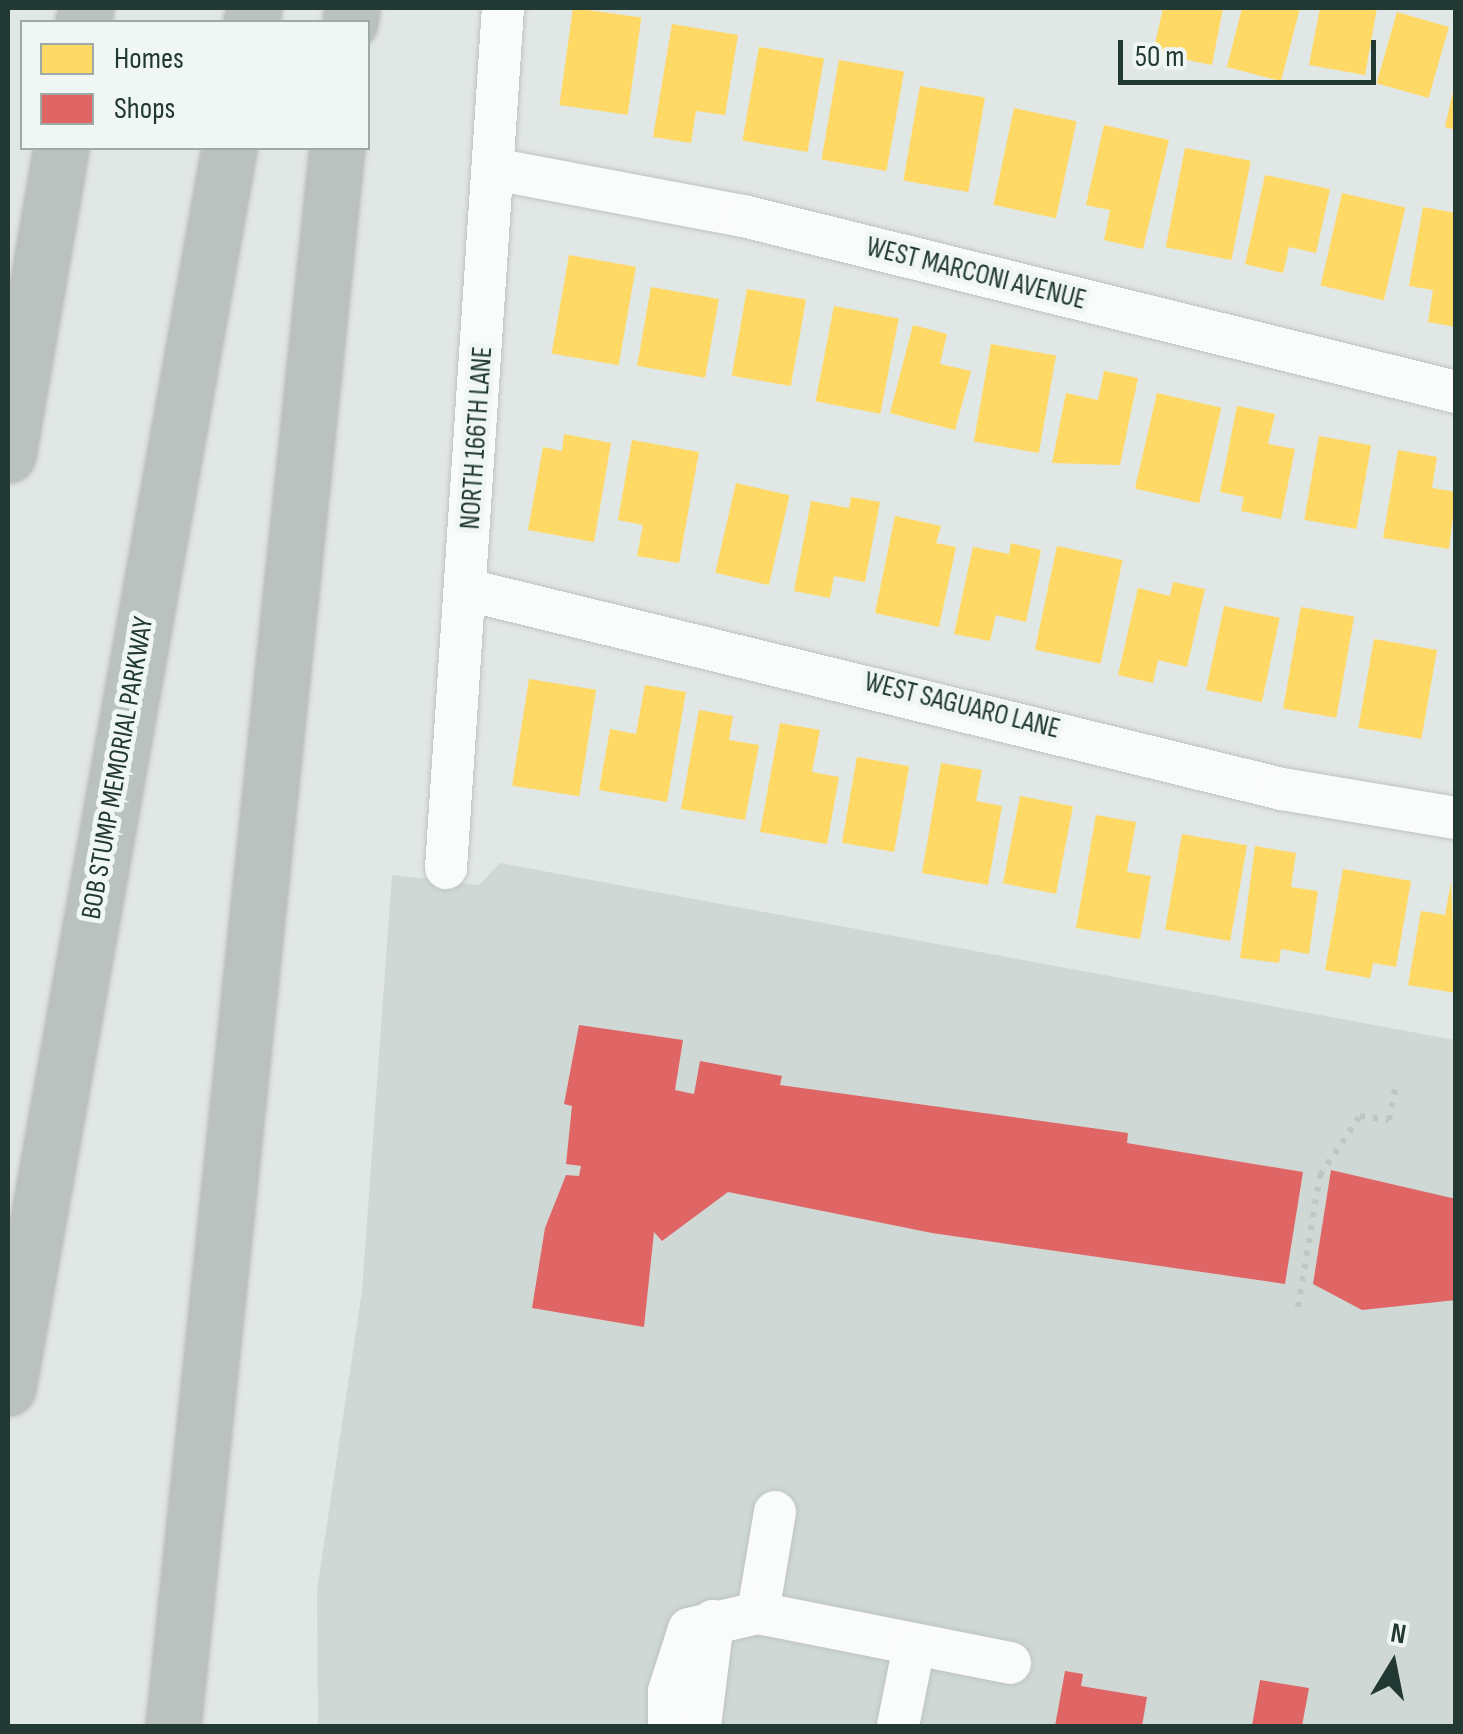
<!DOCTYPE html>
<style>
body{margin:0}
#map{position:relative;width:1463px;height:1734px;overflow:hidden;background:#e1e7e4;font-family:"Sofia Sans Condensed",sans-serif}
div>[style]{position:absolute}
.built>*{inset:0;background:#cfd8d4}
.homes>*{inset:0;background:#ffd966;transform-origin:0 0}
.shops>*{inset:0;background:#e06666}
.path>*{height:6px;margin-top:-3px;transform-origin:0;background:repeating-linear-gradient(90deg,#bfc7c5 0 5px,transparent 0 13px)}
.roads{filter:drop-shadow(0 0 2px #bec3c1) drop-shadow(0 0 2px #bec3c1)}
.minor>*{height:42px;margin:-21px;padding:0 21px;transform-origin:21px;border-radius:21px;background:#fafbfb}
.highway>*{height:55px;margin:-27.5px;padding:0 27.5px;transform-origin:27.5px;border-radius:27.5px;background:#bac1bf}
span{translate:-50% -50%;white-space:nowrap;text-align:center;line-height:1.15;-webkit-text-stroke:10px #eff6f3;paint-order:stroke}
.street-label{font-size:28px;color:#213833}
.frame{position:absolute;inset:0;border:10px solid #213833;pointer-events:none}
.legend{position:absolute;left:20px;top:20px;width:350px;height:130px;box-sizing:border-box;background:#eff6f3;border:2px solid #9daaa6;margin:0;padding:12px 18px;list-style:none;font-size:30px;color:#213833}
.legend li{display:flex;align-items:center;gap:20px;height:50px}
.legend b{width:50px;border:2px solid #9daaa6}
.north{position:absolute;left:1343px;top:1614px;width:100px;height:100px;-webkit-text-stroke:8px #eff6f3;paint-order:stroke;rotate:10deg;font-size:28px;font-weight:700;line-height:40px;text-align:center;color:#213833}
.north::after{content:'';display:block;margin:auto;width:35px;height:45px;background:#213833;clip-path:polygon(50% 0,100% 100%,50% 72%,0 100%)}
.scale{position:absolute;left:1118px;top:40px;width:258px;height:45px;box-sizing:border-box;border:5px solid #213833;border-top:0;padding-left:12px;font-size:30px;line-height:35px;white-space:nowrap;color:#213833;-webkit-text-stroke:8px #eff6f3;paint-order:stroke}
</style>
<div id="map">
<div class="built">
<i style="clip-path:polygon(500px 863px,1455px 1040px,1455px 1726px,318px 1726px,317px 1590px,362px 1291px,392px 875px,479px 885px)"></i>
</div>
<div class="homes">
<i style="left:573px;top:8px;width:69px;height:98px;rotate:8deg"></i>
<i style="clip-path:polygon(1163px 8px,1223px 8px,1212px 65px,1153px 53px)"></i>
<i style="clip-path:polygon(1242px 8px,1300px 8px,1281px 81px,1227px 67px)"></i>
<i style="clip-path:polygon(1320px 8px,1377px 8px,1365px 75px,1309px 65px)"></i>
<i style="left:1397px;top:12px;width:54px;height:74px;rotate:16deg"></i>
<i style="clip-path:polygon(672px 24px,738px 35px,725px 115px,696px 111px,691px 143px,653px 137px)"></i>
<i style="left:759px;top:47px;width:66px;height:95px;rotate:10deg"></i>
<i style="left:839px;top:60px;width:66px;height:101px;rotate:10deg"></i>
<i style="left:920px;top:86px;width:66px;height:96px;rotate:10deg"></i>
<i style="clip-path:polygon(1454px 87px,1456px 87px,1456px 130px,1445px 127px)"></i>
<i style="left:1014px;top:108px;width:64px;height:99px;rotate:12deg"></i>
<i style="clip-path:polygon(1104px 125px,1169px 140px,1143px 249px,1104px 240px,1110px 210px,1086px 205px)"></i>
<i style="left:1185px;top:148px;width:67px;height:101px;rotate:11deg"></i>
<i style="clip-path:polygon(1265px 175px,1330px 189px,1316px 253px,1289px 247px,1283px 273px,1245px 264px)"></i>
<i style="left:1342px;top:193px;width:65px;height:95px;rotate:13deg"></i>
<i style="clip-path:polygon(1423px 207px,1456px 213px,1456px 327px,1428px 322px,1433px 290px,1409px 286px)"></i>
<i style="left:569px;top:255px;width:68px;height:100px;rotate:10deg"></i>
<i style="left:651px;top:287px;width:69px;height:80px;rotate:10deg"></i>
<i style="left:747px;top:289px;width:60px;height:88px;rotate:10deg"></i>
<i style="left:834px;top:306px;width:66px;height:97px;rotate:11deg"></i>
<i style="clip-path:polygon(913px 325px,947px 334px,940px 364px,971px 371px,955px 430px,890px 413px)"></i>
<i style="left:991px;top:344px;width:66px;height:99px;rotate:10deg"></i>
<i style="clip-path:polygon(1104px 371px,1138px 378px,1120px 465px,1052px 463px,1066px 393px,1098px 400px)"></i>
<i style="left:1157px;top:393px;width:66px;height:98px;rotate:13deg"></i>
<i style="clip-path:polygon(1237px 406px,1275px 414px,1268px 444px,1295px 449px,1281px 519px,1241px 511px,1244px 497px,1220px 492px)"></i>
<i style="clip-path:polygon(564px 434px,611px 443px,594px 542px,528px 530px,543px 447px,562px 451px)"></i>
<i style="left:1319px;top:436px;width:53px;height:85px;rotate:10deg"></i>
<i style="clip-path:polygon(632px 440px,699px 452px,679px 563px,637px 556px,643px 525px,618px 520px)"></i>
<i style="clip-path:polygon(1398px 450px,1437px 457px,1432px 488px,1456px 492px,1449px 549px,1383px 538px)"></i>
<i style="left:736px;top:483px;width:55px;height:92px;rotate:13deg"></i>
<i style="clip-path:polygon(851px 497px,880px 502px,865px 582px,834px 576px,830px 598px,794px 591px,811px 501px,849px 508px)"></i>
<i style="clip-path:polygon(895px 516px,941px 526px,936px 543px,956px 547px,939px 627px,875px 613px)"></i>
<i style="clip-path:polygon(1011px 543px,1041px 550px,1026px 622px,996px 615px,990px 641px,954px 634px,973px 547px,1009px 554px)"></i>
<i style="left:1057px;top:546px;width:67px;height:106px;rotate:12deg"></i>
<i style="clip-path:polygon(1173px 582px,1205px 589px,1187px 667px,1158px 660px,1153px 683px,1118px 675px,1138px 588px,1170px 596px)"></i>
<i style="left:1224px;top:606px;width:57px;height:86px;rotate:12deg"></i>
<i style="left:1301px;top:607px;width:54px;height:103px;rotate:10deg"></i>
<i style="left:1374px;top:639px;width:64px;height:90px;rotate:10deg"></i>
<i style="left:529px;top:679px;width:68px;height:108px;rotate:9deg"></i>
<i style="clip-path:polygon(645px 685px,686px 692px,667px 802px,599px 790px,610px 729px,636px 734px)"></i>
<i style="clip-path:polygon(699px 710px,733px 716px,729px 740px,759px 745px,745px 820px,681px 809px)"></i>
<i style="clip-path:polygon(780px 723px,820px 730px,812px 772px,839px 777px,827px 844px,760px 832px)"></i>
<i style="left:857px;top:757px;width:53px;height:87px;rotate:10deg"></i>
<i style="clip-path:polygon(941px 763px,982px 770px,976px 801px,1002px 806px,988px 885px,922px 873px)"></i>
<i style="left:1020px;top:796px;width:54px;height:89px;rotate:11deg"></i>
<i style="clip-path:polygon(1096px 815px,1136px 822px,1127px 872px,1151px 876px,1140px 939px,1076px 928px)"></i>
<i style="left:1182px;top:834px;width:66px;height:97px;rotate:10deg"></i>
<i style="clip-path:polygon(1255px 846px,1296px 853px,1291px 887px,1318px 891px,1309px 954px,1281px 949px,1279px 963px,1240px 958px)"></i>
<i style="clip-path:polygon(1343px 869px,1411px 881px,1396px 967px,1373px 963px,1370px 978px,1325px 970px)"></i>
<i style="clip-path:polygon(1451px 882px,1456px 993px,1408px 985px,1421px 911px,1445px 915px)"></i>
</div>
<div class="shops">
<i style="clip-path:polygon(579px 1025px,683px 1040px,675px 1090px,694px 1094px,700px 1061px,782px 1076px,780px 1085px,1128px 1133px,1127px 1143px,1303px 1172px,1285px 1284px,932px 1233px,728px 1192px,662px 1241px,654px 1232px,644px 1327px,532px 1308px,545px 1228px,566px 1175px,579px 1176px,581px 1166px,566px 1164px,572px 1106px,564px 1104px)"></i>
<i style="clip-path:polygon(1331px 1170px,1456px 1199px,1456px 1300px,1362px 1310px,1313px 1284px)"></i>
<i style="clip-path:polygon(1065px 1671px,1083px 1674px,1081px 1686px,1147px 1697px,1142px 1726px,1055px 1726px)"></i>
<i style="clip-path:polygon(1260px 1680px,1309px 1688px,1302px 1726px,1252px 1726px)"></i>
</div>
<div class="path">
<i style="left:1298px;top:1307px;width:134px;rotate:-80.5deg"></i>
<i style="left:1320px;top:1175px;width:71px;rotate:-55.9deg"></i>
<i style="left:1360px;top:1116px;width:29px;rotate:8deg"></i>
<i style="left:1389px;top:1120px;width:36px;rotate:-79deg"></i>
</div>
<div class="roads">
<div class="minor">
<i style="left:494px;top:169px;width:253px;rotate:10.7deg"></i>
<i style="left:743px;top:216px;width:734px;rotate:13.87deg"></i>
<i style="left:468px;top:590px;width:838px;rotate:13.74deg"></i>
<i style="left:1282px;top:789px;width:176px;rotate:9.5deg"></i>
<i style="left:446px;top:868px;width:862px;rotate:-86.21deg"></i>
<i style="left:775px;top:1512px;width:102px;rotate:99.6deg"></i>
<i style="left:758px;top:1613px;width:257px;rotate:11.2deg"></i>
<i style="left:669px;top:1726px;width:35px;rotate:-90deg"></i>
<i style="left:669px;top:1691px;width:65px;rotate:-72.1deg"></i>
<i style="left:689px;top:1629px;width:71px;rotate:-13.1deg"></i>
<i style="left:700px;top:1726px;width:106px;rotate:-82.9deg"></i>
<i style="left:898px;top:1726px;width:82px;rotate:-78.7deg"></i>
</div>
<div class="highway">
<i style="left:83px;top:22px;width:14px;rotate:-78deg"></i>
<i style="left:251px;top:22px;width:14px;rotate:-78deg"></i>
<i style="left:350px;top:22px;width:14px;rotate:-82deg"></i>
<i style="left:8px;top:455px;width:312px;rotate:-80.2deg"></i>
<i style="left:8px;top:1388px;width:1260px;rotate:-79.89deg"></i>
<i style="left:173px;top:1726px;width:1586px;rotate:-84.07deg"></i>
</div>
</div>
<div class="street-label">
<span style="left:976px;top:274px;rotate:14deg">WEST MARCONI AVENUE</span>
<span style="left:477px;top:438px;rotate:-86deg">NORTH 166TH LANE</span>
<span style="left:962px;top:706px;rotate:14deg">WEST SAGUARO LANE</span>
<span style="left:118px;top:768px;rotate:-80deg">BOB STUMP MEMORIAL PARKWAY</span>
</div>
<div class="frame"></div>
<ul class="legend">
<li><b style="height:28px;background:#ffd966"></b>Homes</li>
<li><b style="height:28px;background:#e06666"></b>Shops</li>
</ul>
<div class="north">N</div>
<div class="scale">50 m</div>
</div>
